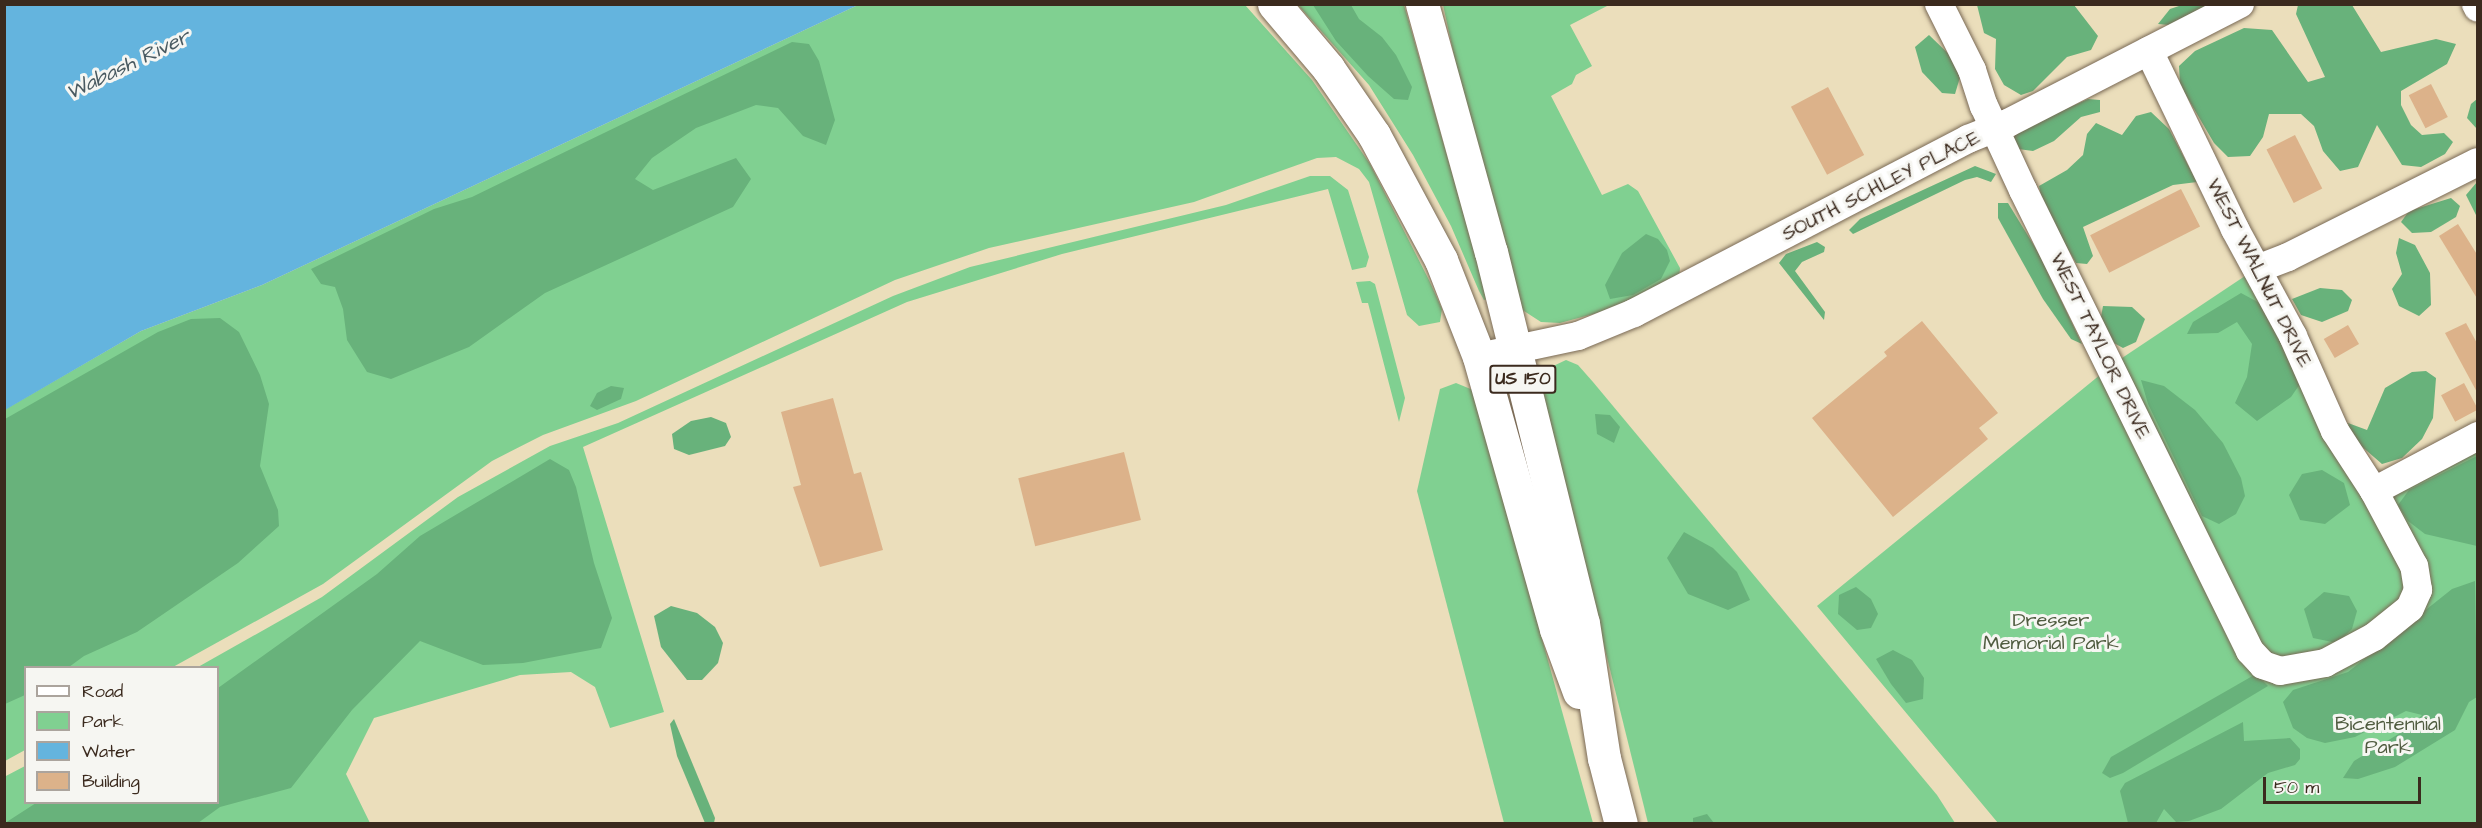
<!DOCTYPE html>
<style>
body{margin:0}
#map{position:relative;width:2482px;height:828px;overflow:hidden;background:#ebdebb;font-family:"Architects Daughter",sans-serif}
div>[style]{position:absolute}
.green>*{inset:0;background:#80d091}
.forest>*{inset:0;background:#68b27b}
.water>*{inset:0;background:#64b4de}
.building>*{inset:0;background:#dcb28a;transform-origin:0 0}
.roads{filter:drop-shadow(0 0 2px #796955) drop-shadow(0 0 2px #796955)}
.minor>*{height:28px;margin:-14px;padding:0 14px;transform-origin:14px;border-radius:14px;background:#fff}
.major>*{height:33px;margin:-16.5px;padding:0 16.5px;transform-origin:16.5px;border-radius:16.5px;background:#fff}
span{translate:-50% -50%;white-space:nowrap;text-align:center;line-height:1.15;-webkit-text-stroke:6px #f6f6f2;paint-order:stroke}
.shield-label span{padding:2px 4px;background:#f6f6f2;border:2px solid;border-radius:4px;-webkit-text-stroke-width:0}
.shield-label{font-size:18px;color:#3b2a1e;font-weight:700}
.street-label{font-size:20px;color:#3b2a1e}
.park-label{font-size:20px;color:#505c40}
.water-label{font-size:21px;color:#495a61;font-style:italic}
.frame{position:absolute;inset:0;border:6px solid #3b2a1e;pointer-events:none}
.legend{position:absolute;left:24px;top:666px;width:195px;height:138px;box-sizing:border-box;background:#f6f6f2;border:2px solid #aba49d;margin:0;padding:8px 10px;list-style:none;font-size:18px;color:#3b2a1e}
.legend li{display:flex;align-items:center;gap:12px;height:30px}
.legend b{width:30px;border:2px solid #aba49d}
.scale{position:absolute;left:2263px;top:777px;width:158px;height:27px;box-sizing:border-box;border:3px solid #3b2a1e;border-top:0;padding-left:8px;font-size:18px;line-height:21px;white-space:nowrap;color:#3b2a1e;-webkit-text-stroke:4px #f6f6f2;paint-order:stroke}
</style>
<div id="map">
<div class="green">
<i style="clip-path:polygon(858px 5px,1245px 5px,1312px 80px,1370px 164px,1429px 280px,1442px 309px,1440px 322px,1419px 326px,1407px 315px,1369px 182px,1359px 169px,1336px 157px,1317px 158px,1194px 202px,989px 248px,895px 280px,636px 401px,543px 435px,492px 461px,323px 584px,173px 667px,26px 668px,25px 750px,5px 761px,4px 410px,141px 331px,262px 285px)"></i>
<i style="clip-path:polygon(1298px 5px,1404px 5px,1488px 299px,1484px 300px,1479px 291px,1451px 226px,1413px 155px,1369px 85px)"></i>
<i style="clip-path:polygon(1443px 5px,1609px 5px,1570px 25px,1592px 66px,1576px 75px,1572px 84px,1551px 96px,1602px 195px,1628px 184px,1638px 191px,1680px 268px,1679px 279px,1634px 303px,1560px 323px,1541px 322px,1521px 309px,1473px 143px)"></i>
<i style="clip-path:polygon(1310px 176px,1330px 176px,1348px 190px,1369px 257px,1366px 267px,1352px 270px,1328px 189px,1062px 254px,907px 302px,583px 447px,664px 712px,610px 728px,595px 687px,571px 672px,520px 675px,374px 718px,346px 774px,370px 823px,5px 823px,4px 777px,25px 766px,26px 802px,218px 802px,218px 668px,198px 667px,322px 597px,458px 497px,550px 446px,618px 423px,893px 296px,970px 267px,1226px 205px)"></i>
<i style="clip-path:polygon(2251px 272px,2407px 568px,2402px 604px,2327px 656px,2267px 658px,2113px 364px)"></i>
<i style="clip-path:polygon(1370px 281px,1375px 284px,1405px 398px,1399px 422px,1368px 303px,1362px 303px,1356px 282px)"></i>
<i style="clip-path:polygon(1566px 360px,1578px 365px,1593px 382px,1937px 795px,1955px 823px,1648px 823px,1542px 395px,1549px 368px)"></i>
<i style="clip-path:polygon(2106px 370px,2266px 672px,2416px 611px,2383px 493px,2477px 443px,2477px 823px,1998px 823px,1817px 606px)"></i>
<i style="clip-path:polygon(1456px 383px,1473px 390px,1593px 823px,1504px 823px,1417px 491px,1440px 389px)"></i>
</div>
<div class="forest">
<i style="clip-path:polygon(1313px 5px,1351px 5px,1359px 19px,1382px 37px,1396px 55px,1412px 87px,1408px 100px,1394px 99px,1368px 76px,1336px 41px)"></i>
<i style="clip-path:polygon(1977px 5px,2074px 5px,2098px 36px,2091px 50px,2067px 57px,2033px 91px,2021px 95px,2004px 85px,1995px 69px,1996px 39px,1984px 33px)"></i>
<i style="clip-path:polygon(2182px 5px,2214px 5px,2169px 25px,2158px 24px,2170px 9px)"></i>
<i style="clip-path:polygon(2298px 5px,2352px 5px,2381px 52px,2436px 39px,2456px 44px,2447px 64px,2401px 91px,2401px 105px,2411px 125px,2422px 135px,2444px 133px,2453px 142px,2445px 154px,2421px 167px,2402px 165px,2377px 125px,2358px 167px,2340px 171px,2323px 151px,2314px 126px,2301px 114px,2269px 114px,2263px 137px,2250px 156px,2228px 157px,2214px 143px,2180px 85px,2179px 66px,2195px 51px,2244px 28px,2272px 30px,2308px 82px,2325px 77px,2296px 14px)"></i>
<i style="clip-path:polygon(1929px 35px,1956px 61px,1961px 74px,1955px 94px,1942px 93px,1922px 72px,1915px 47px)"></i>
<i style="clip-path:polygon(792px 42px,809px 44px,819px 61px,835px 120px,826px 145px,803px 136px,778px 108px,756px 105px,696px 128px,652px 158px,635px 179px,653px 190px,736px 158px,751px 179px,733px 207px,545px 293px,469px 347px,391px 379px,367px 372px,347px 340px,343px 309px,335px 287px,321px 284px,311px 269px,434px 209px,472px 197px)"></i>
<i style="clip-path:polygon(2088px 99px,2100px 100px,2100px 112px,2081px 117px,2054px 141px,2033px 151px,2018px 149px,2013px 138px,2023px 128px)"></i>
<i style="clip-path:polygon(2477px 99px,2477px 129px,2467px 118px,2471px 104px)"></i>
<i style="clip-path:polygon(2151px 112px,2169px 129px,2197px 182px,2173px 185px,2083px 227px,2093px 256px,2087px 264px,2076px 263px,2043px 206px,2039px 186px,2067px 170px,2083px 155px,2087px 134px,2096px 123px,2122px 135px,2136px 116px)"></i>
<i style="clip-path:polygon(1975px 166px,1996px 174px,1991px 182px,1977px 177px,1965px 180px,1853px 234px,1849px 230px,1860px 219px)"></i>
<i style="clip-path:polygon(2477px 182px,2477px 217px,2466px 195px)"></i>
<i style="clip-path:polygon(2451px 198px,2460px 206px,2456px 217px,2431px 232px,2412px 233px,2401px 222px,2409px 211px)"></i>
<i style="clip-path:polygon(1998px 203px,2008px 203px,2038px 252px,2082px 344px,2071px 339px,2043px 299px,1998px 218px)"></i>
<i style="clip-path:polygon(1646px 234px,1658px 239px,1667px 250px,1670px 261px,1661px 279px,1633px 295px,1610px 299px,1605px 285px,1622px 253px)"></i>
<i style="clip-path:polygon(2399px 238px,2415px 245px,2430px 273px,2431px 305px,2419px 316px,2399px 306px,2392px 289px,2402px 274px,2396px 253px)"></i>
<i style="clip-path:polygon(1817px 242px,1825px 247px,1824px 252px,1802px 262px,1795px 271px,1825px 312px,1824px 320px,1779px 263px,1786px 254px)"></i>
<i style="clip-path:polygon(2320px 288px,2342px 290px,2352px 300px,2348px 311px,2322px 322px,2301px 315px,2292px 299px)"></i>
<i style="clip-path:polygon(2241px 293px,2265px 306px,2300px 384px,2291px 397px,2257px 421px,2235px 403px,2247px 377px,2252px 344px,2237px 322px,2218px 333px,2187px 334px,2193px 322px)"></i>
<i style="clip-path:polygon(2103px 306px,2132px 307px,2145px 319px,2136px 342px,2123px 348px,2112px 342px,2100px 322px)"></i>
<i style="clip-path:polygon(220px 318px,239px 332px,260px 375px,269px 404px,260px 466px,278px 510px,279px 526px,238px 563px,137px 632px,84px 656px,69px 667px,26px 668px,25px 695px,5px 704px,5px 419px,158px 332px,191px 319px)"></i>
<i style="clip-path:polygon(2426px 371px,2436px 378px,2433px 418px,2422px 439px,2402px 458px,2382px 464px,2352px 438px,2348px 423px,2367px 430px,2385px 388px,2412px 372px)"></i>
<i style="clip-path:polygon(2141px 380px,2164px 386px,2195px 410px,2223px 443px,2241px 478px,2245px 496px,2236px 514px,2219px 524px,2202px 516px,2148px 404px)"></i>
<i style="clip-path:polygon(611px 386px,624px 388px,621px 399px,597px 410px,590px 406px,597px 393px)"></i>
<i style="clip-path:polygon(1595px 414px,1610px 415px,1620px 427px,1614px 443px,1597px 434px)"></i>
<i style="clip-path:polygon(711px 417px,726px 423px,731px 437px,725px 446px,689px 455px,674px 449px,672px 434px,691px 421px)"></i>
<i style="clip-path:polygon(2477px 456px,2477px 546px,2425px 534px,2408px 521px,2398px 505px,2409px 490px)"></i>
<i style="clip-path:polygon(550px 459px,569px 470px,576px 487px,594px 563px,612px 618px,601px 648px,523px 663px,483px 665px,420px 641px,352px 710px,291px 788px,220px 807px,198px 823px,5px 823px,36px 803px,218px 802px,218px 688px,377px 574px,420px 536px)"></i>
<i style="clip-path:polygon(2322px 470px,2344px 483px,2350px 505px,2325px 524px,2300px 520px,2289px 495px,2302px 474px)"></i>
<i style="clip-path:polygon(1684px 532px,1713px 548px,1737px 572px,1750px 600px,1728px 610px,1688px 594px,1667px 558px)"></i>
<i style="clip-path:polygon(2475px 581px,2477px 697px,2469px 702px,2455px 730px,2395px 767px,2358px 779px,2343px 778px,2354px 761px,2410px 727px,2422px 715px,2406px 711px,2355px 737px,2325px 743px,2307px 738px,2293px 728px,2283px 702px,2293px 690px,2348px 672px,2452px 589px)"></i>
<i style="clip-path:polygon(1856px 587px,1871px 599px,1878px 614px,1871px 628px,1857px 630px,1838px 614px,1839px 595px)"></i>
<i style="clip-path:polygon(2324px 592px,2349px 596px,2357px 611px,2352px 629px,2337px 643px,2313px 638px,2304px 609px)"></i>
<i style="clip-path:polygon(671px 606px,697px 613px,715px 627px,723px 643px,718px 663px,702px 680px,687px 680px,661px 647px,654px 616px)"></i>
<i style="clip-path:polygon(1893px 650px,1912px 660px,1924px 678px,1923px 699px,1906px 703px,1891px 684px,1876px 659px)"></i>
<i style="clip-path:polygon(2256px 674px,2268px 686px,2123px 773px,2110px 778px,2102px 773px,2111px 757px)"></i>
<i style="clip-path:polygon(674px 719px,715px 818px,714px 823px,705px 823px,677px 756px,670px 724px)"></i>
<i style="clip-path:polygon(2243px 722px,2244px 741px,2290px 738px,2300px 749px,2300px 759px,2295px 765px,2268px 773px,2221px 809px,2189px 821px,2176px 822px,2164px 809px,2156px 823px,2128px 823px,2120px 791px,2125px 783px)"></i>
<i style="clip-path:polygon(1707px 814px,1714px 823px,1693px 823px,1693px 818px)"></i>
</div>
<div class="water">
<i style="clip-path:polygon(5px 4px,858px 4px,858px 5px,262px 285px,141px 331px,5px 410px)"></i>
</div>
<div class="building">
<i style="left:2431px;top:84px;width:37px;height:25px;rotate:63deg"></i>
<i style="left:1828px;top:87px;width:77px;height:42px;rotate:62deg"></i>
<i style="left:2295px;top:135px;width:60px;height:32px;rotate:63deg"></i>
<i style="left:2181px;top:189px;width:42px;height:102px;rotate:63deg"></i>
<i style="clip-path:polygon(2458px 224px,2478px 256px,2478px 300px,2439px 236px)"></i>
<i style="clip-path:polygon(1922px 321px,1998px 413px,1979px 428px,1988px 439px,1893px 517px,1812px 418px,1887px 356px,1884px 352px)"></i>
<i style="clip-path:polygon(2466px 323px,2478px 345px,2478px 394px,2445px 333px)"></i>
<i style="left:2348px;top:325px;width:22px;height:28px;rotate:60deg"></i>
<i style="left:2464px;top:383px;width:30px;height:26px;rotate:62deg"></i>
<i style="clip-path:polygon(833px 398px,854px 474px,861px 472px,883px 550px,820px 567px,793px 487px,801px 485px,781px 412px)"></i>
<i style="left:1124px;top:452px;width:70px;height:109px;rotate:76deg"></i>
</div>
<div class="roads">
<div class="minor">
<i style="left:1939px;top:4px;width:74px;rotate:63.4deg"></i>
<i style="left:1972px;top:70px;width:38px;rotate:72deg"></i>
<i style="left:1984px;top:106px;width:93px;rotate:65.1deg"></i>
<i style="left:2023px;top:190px;width:514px;rotate:63.78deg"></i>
<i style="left:2250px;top:651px;width:19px;rotate:47deg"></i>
<i style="left:2263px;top:665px;width:18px;rotate:19deg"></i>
<i style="left:2280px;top:671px;width:46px;rotate:-10.1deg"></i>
<i style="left:2325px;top:663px;width:55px;rotate:-28deg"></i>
<i style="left:2374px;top:637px;width:46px;rotate:-38.9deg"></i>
<i style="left:2410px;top:608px;width:20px;rotate:-66deg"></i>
<i style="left:2418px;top:590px;width:24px;rotate:-99deg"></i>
<i style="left:2414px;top:566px;width:85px;rotate:-118.1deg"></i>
<i style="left:2374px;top:491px;width:72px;rotate:-123deg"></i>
<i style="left:2335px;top:431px;width:104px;rotate:-113.9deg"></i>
<i style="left:2293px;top:336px;width:122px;rotate:-118.5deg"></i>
<i style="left:2235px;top:229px;width:198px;rotate:-115.8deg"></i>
<i style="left:2476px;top:4px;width:4px;rotate:63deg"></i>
<i style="left:2257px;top:269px;width:33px;rotate:-21deg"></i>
<i style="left:2288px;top:257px;width:212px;rotate:-26.6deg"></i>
<i style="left:1479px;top:357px;width:101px;rotate:-12deg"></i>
<i style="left:1578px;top:336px;width:61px;rotate:-22.3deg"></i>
<i style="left:1634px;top:313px;width:377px;rotate:-27.5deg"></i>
<i style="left:1968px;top:139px;width:43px;rotate:-21.8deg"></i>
<i style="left:2008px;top:123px;width:261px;rotate:-27.2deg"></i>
<i style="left:2374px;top:491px;width:118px;rotate:-27.9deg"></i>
</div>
<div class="major">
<i style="left:1274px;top:4px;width:84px;rotate:49.8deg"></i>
<i style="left:1328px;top:68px;width:81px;rotate:55.5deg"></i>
<i style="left:1374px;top:135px;width:142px;rotate:61.8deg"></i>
<i style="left:1441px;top:260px;width:104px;rotate:68.6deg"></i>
<i style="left:1479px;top:357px;width:283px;rotate:74.2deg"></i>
<i style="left:1556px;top:629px;width:67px;rotate:69.9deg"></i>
<i style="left:1422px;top:4px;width:257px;rotate:74.5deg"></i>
<i style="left:1491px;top:252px;width:382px;rotate:76.1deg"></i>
<i style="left:1583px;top:623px;width:137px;rotate:81.2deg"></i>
<i style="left:1604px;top:758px;width:68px;rotate:75.6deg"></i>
</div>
</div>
<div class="shield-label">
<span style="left:1523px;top:379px">US 150</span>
</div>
<div class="street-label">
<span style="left:1881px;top:186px;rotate:-27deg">SOUTH SCHLEY PLACE</span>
<span style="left:2259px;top:273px;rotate:63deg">WEST WALNUT DRIVE</span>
<span style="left:2100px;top:346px;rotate:64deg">WEST TAYLOR DRIVE</span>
</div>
<div class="park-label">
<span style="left:2051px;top:632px">Dresser<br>Memorial Park</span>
<span style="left:2388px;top:736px">Bicentennial<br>Park</span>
</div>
<div class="water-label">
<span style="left:128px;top:65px;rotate:-26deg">Wabash River</span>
</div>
<div class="frame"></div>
<ul class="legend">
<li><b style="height:8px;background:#fff"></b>Road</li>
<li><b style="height:16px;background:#80d091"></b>Park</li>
<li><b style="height:16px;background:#64b4de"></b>Water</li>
<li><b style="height:16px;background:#dcb28a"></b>Building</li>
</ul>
<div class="scale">50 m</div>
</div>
